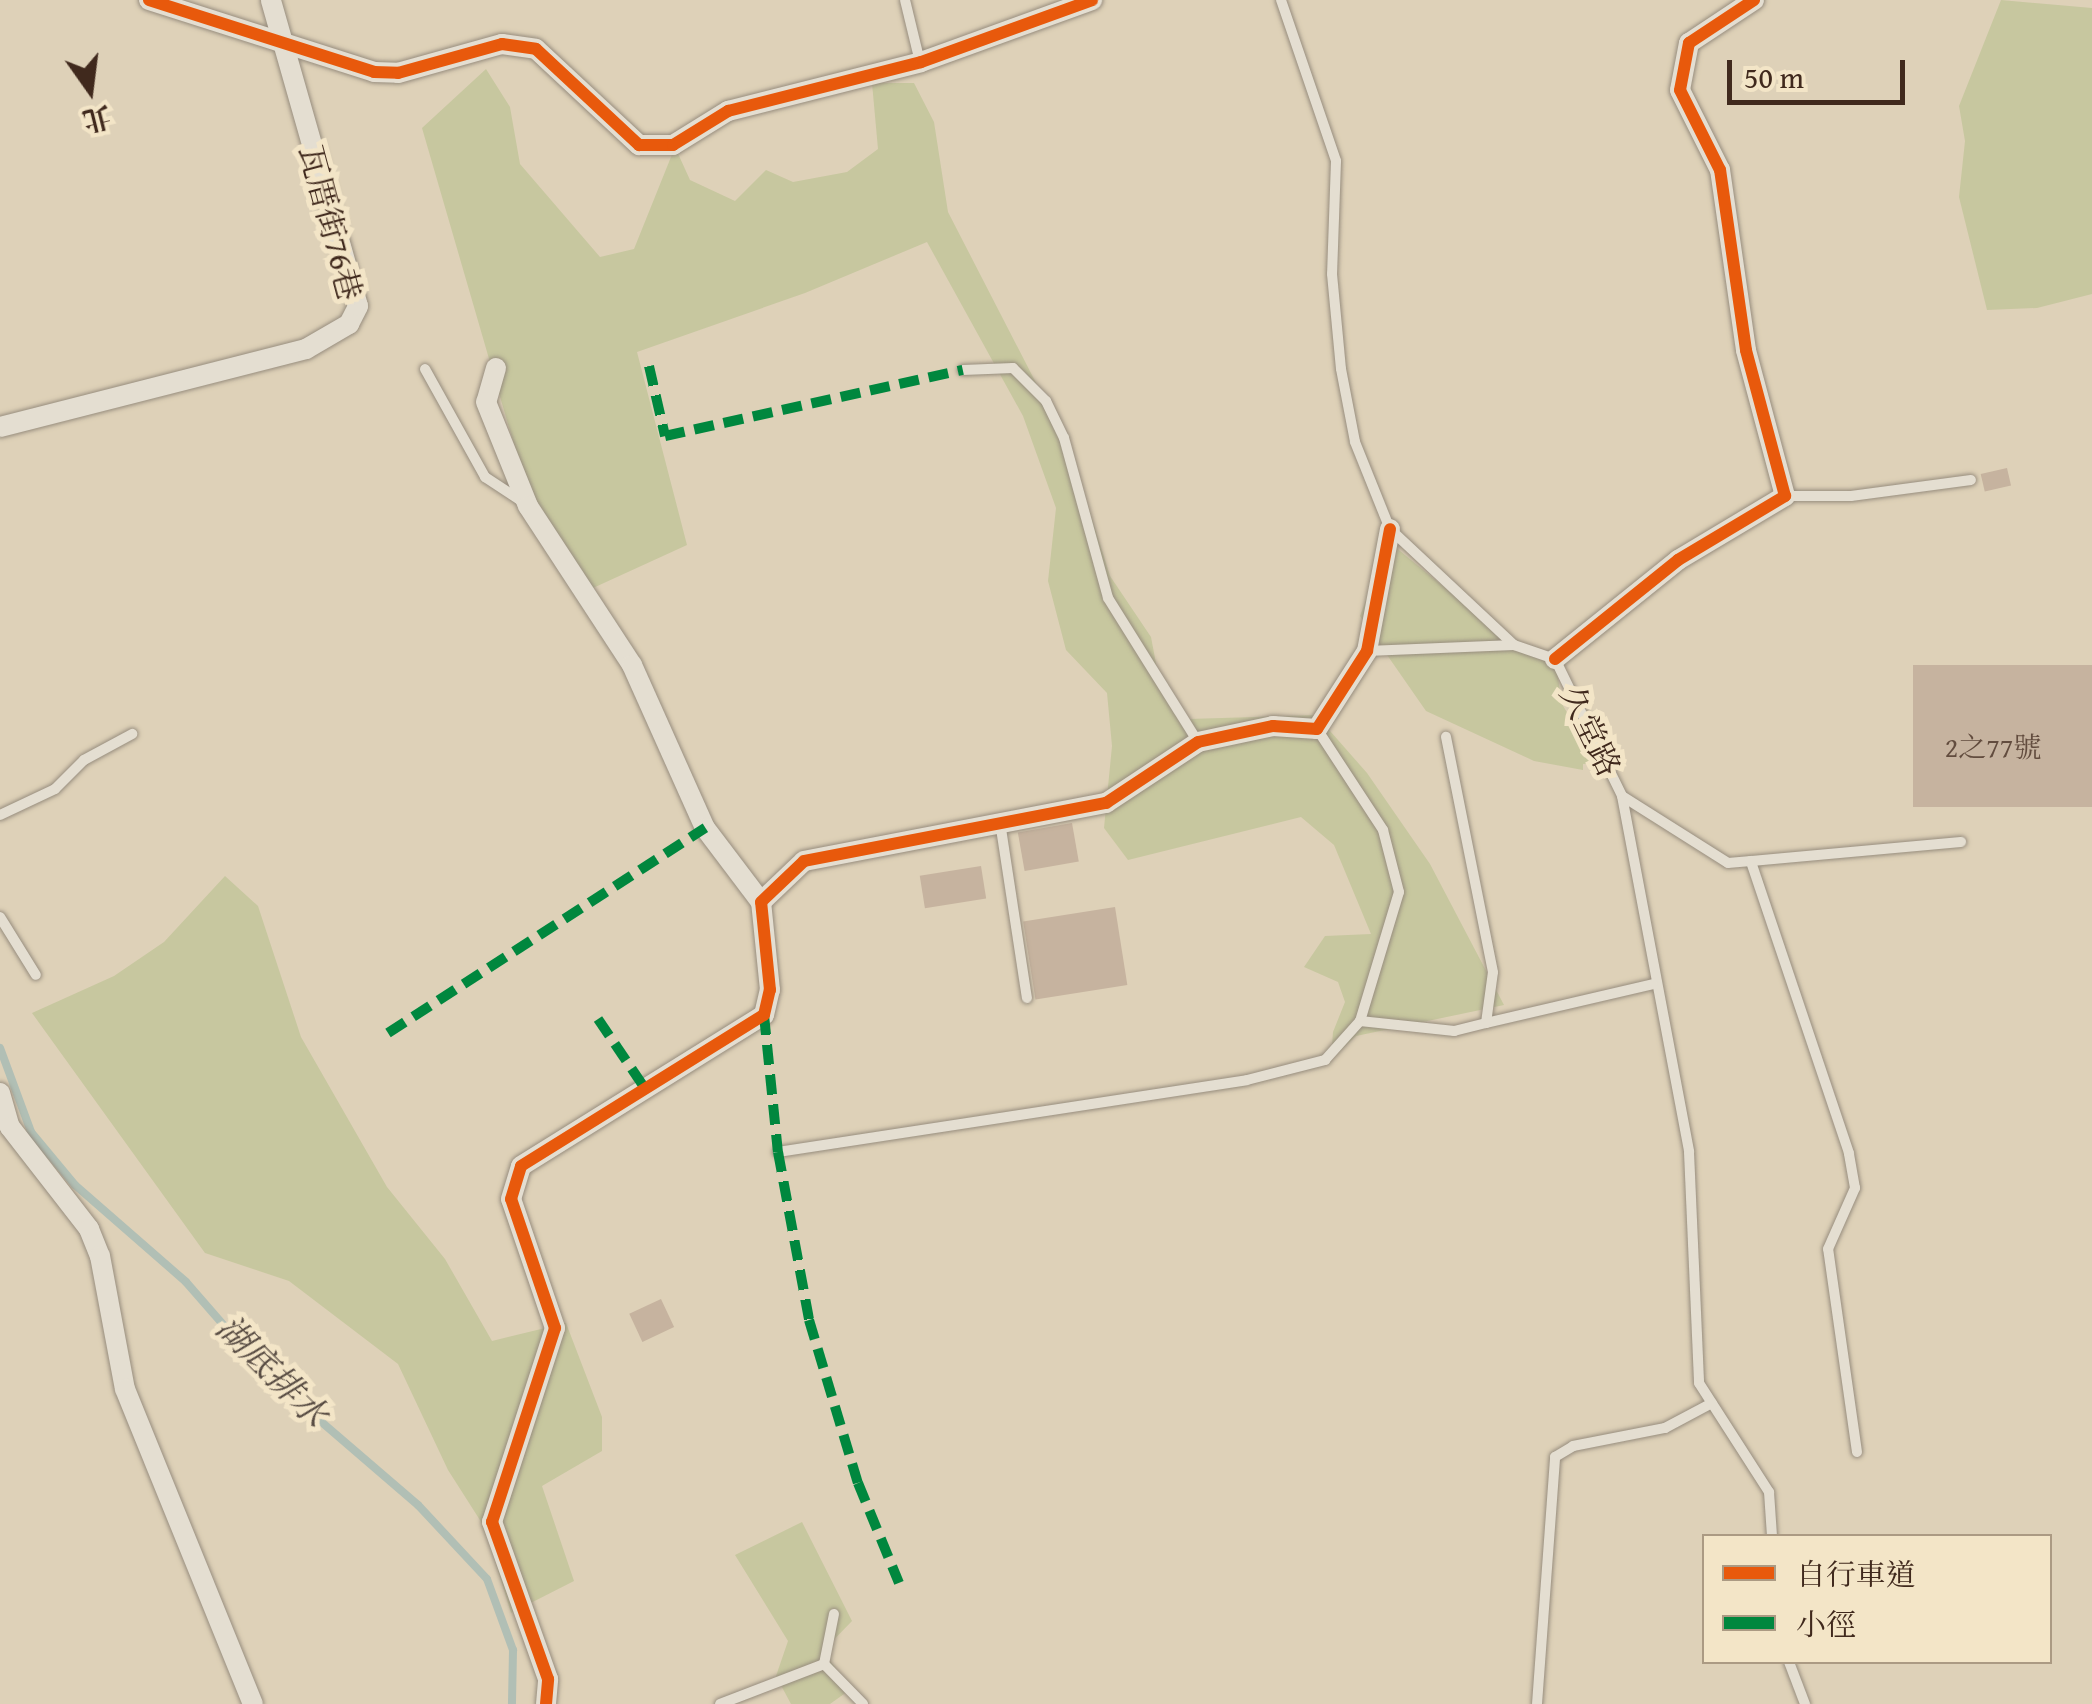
<!DOCTYPE html>
<meta charset="utf-8">
<style>
body{margin:0}
#map{position:relative;width:2092px;height:1704px;overflow:hidden;background:#ded1b8;font-family:"Gentium Book Plus","Noto Serif TC",serif}
div>[style]{position:absolute}
.green>*{inset:0;background:#c7c79f}
.stream>*{height:8px;margin:-4px;padding:0 4px;transform-origin:4px;border-radius:4px;background:#b1bfb5}
.building>*{inset:0;background:#c6b39f;transform-origin:0 0}
.roads{filter:drop-shadow(0 0 2px #978d7e) drop-shadow(0 0 2px #978d7e)}
.service>*{height:10px;margin:-5px;padding:0 5px;transform-origin:5px;border-radius:5px;background:#e4ded1}
.minor>*{height:20px;margin:-10px;padding:0 10px;transform-origin:10px;border-radius:10px;background:#e4ded1}
.quiet>*{height:10px;margin-top:-5px;transform-origin:0;background:repeating-linear-gradient(90deg,#00873e 0 20px,transparent 0 30px)}
.cycleway>*{height:12px;margin:-6px;padding:0 6px;transform-origin:6px;border-radius:6px;background:#e8590c}
span{translate:-50% -50%;white-space:nowrap;text-align:center;line-height:1.15;-webkit-text-stroke:10px #f3e5c7;paint-order:stroke}
.number-label{font-size:28px;color:#624c3e}
.number-label span{-webkit-text-stroke-width:0}
.street-label{font-size:32px;color:#40291d}
.water-label{font-size:35px;color:#584c43;font-style:italic}
.legend{position:absolute;left:1702px;top:1534px;width:350px;height:130px;box-sizing:border-box;background:#f3e5c7;border:2px solid #ab9a83;margin:0;padding:12px 18px;list-style:none;font-size:30px;color:#40291d}
.legend li{display:flex;align-items:center;gap:20px;height:50px}
.legend b{width:50px;border:2px solid #ab9a83}
.north{position:absolute;left:40px;top:40px;width:100px;height:100px;-webkit-text-stroke:8px #f3e5c7;paint-order:stroke;rotate:166deg;font-size:28px;font-weight:700;line-height:40px;text-align:center;color:#40291d}
.north::after{content:'';display:block;margin:auto;width:35px;height:45px;background:#40291d;clip-path:polygon(50% 0,100% 100%,50% 72%,0 100%)}
.scale{position:absolute;left:1727px;top:60px;width:178px;height:45px;box-sizing:border-box;border:5px solid #40291d;border-top:0;padding-left:12px;font-size:30px;line-height:35px;white-space:nowrap;color:#40291d;-webkit-text-stroke:8px #f3e5c7;paint-order:stroke}
</style>
<div id="map">
<div class="green">
<i style="clip-path:polygon(2001px 0,2092px 8px,2092px 294px,2037px 308px,1987px 310px,1959px 197px,1965px 141px,1959px 106px)"></i>
<i style="clip-path:polygon(486px 69px,510px 107px,520px 164px,600px 257px,634px 249px,675px 147px,690px 180px,735px 201px,766px 170px,793px 182px,847px 172px,878px 149px,872px 83px,914px 83px,934px 122px,948px 212px,1070px 449px,1110px 576px,1151px 637px,1158px 674px,1188px 719px,1316px 715px,1367px 773px,1430px 864px,1504px 1005px,1356px 1036px,1331px 1059px,1333px 1032px,1345px 1002px,1338px 982px,1304px 967px,1325px 936px,1371px 934px,1334px 845px,1301px 817px,1128px 860px,1104px 828px,1112px 746px,1107px 693px,1066px 650px,1048px 581px,1056px 508px,1023px 416px,927px 242px,805px 293px,637px 352px,687px 545px,593px 588px,535px 517px,422px 128px)"></i>
<i style="clip-path:polygon(1388px 541px,1513px 644px,1555px 659px,1562px 704px,1597px 763px,1583px 764px,1583px 770px,1534px 761px,1426px 711px,1360px 616px)"></i>
<i style="clip-path:polygon(225px 876px,258px 906px,301px 1037px,387px 1187px,445px 1259px,492px 1341px,566px 1323px,602px 1417px,602px 1451px,542px 1486px,574px 1581px,511px 1613px,485px 1528px,448px 1470px,398px 1364px,289px 1281px,205px 1253px,32px 1013px,114px 976px,164px 942px)"></i>
<i style="clip-path:polygon(802px 1522px,852px 1621px,823px 1651px,851px 1689px,830px 1704px,791px 1704px,776px 1676px,788px 1641px,735px 1555px)"></i>
</div>
<div class="stream">
<i style="left:0;top:1048px;width:90px;rotate:69.7deg"></i>
<i style="left:31px;top:1132px;width:69px;rotate:50.3deg"></i>
<i style="left:75px;top:1185px;width:147px;rotate:41.1deg"></i>
<i style="left:186px;top:1282px;width:125px;rotate:48.9deg"></i>
<i style="left:268px;top:1376px;width:198px;rotate:40.7deg"></i>
<i style="left:418px;top:1505px;width:101px;rotate:47deg"></i>
<i style="left:487px;top:1579px;width:76px;rotate:69.9deg"></i>
<i style="left:513px;top:1650px;width:54px;rotate:91.1deg"></i>
</div>
<div class="building">
<i style="left:2007px;top:468px;width:18px;height:27px;rotate:77deg"></i>
<i style="left:2092px;top:665px;width:142px;height:179px;rotate:90deg"></i>
<i style="left:1072px;top:823px;width:39px;height:55px;rotate:80deg"></i>
<i style="left:981px;top:866px;width:33px;height:62px;rotate:81deg"></i>
<i style="left:1115px;top:907px;width:79px;height:93px;rotate:81deg"></i>
<i style="left:661px;top:1299px;width:31px;height:35px;rotate:65deg"></i>
</div>
<div class="roads">
<div class="service">
<i style="left:905px;top:0;width:64px;rotate:76.4deg"></i>
<i style="left:1281px;top:0;width:170px;rotate:71.1deg"></i>
<i style="left:1336px;top:161px;width:113px;rotate:92deg"></i>
<i style="left:1332px;top:274px;width:95px;rotate:84.6deg"></i>
<i style="left:1341px;top:369px;width:74px;rotate:79.1deg"></i>
<i style="left:1355px;top:442px;width:94px;rotate:68.1deg"></i>
<i style="left:1390px;top:529px;width:170px;rotate:43.1deg"></i>
<i style="left:1514px;top:645px;width:43px;rotate:18.9deg"></i>
<i style="left:1555px;top:659px;width:153px;rotate:63.9deg"></i>
<i style="left:1622px;top:796px;width:362px;rotate:79.3deg"></i>
<i style="left:1689px;top:1152px;width:231px;rotate:87.5deg"></i>
<i style="left:1699px;top:1383px;width:130px;rotate:57.3deg"></i>
<i style="left:1769px;top:1492px;width:44px;rotate:86.1deg"></i>
<i style="left:425px;top:369px;width:124px;rotate:60.9deg"></i>
<i style="left:485px;top:477px;width:45px;rotate:33.3deg"></i>
<i style="left:963px;top:370px;width:50px;rotate:-2.3deg"></i>
<i style="left:1013px;top:368px;width:47px;rotate:45deg"></i>
<i style="left:1046px;top:401px;width:41px;rotate:64.1deg"></i>
<i style="left:1064px;top:438px;width:166px;rotate:74.6deg"></i>
<i style="left:1108px;top:598px;width:170px;rotate:58deg"></i>
<i style="left:1785px;top:496px;width:66px"></i>
<i style="left:1851px;top:496px;width:121px;rotate:-7.6deg"></i>
<i style="left:1367px;top:651px;width:147px;rotate:-2.3deg"></i>
<i style="left:1317px;top:729px;width:121px;rotate:56.8deg"></i>
<i style="left:1383px;top:830px;width:64px;rotate:75.5deg"></i>
<i style="left:1399px;top:892px;width:135px;rotate:106.8deg"></i>
<i style="left:1622px;top:796px;width:125px;rotate:32.3deg"></i>
<i style="left:1728px;top:863px;width:23px;rotate:-5deg"></i>
<i style="left:0;top:815px;width:61px;rotate:-25.3deg"></i>
<i style="left:55px;top:789px;width:41px;rotate:-45deg"></i>
<i style="left:84px;top:760px;width:55px;rotate:-28.4deg"></i>
<i style="left:1000px;top:822px;width:178px;rotate:81.3deg"></i>
<i style="left:0;top:917px;width:68px;rotate:58.2deg"></i>
<i style="left:1486px;top:1023px;width:171px;rotate:-13.1deg"></i>
<i style="left:778px;top:1152px;width:474px;rotate:-8.7deg"></i>
<i style="left:1247px;top:1080px;width:81px;rotate:-14.4deg"></i>
<i style="left:1325px;top:1060px;width:52px;rotate:-48.1deg"></i>
<i style="left:1360px;top:1021px;width:95px;rotate:6.1deg"></i>
<i style="left:1454px;top:1031px;width:33px;rotate:-14deg"></i>
<i style="left:1486px;top:1023px;width:51px;rotate:-82.2deg"></i>
<i style="left:1493px;top:972px;width:240px;rotate:-101.3deg"></i>
<i style="left:1857px;top:1452px;width:205px;rotate:-98.1deg"></i>
<i style="left:1828px;top:1249px;width:67px;rotate:-66.1deg"></i>
<i style="left:1855px;top:1188px;width:36px;rotate:-100deg"></i>
<i style="left:1849px;top:1153px;width:308px;rotate:-108.6deg"></i>
<i style="left:1751px;top:861px;width:211px;rotate:-5.2deg"></i>
<i style="left:1789px;top:1662px;width:45px;rotate:69.1deg"></i>
<i style="left:824px;top:1664px;width:51px;rotate:-78.7deg"></i>
<i style="left:720px;top:1704px;width:111px;rotate:-21deg"></i>
<i style="left:824px;top:1664px;width:56px;rotate:45.7deg"></i>
<i style="left:1537px;top:1704px;width:248px;rotate:-85.8deg"></i>
<i style="left:1555px;top:1457px;width:21px;rotate:-31deg"></i>
<i style="left:1573px;top:1446px;width:94px;rotate:-11.1deg"></i>
<i style="left:1665px;top:1428px;width:53px;rotate:-28deg"></i>
</div>
<div class="minor">
<i style="left:149px;top:0;width:236px;rotate:17.7deg"></i>
<i style="left:374px;top:72px;width:24px;rotate:2deg"></i>
<i style="left:398px;top:73px;width:108px;rotate:-15.6deg"></i>
<i style="left:502px;top:44px;width:34px;rotate:8deg"></i>
<i style="left:536px;top:49px;width:141px;rotate:43deg"></i>
<i style="left:639px;top:145px;width:34px"></i>
<i style="left:673px;top:145px;width:65px;rotate:-31.7deg"></i>
<i style="left:728px;top:111px;width:199px;rotate:-14.2deg"></i>
<i style="left:921px;top:62px;width:182px;rotate:-19.9deg"></i>
<i style="left:496px;top:368px;width:35px;rotate:106deg"></i>
<i style="left:486px;top:402px;width:112px;rotate:68deg"></i>
<i style="left:528px;top:506px;width:190px;rotate:56.8deg"></i>
<i style="left:632px;top:665px;width:179px;rotate:65.9deg"></i>
<i style="left:705px;top:828px;width:93px;rotate:52.9deg"></i>
<i style="left:0;top:427px;width:316px;rotate:-14.3deg"></i>
<i style="left:306px;top:349px;width:50px;rotate:-30.2deg"></i>
<i style="left:349px;top:324px;width:20px;rotate:-63deg"></i>
<i style="left:358px;top:306px;width:318px;rotate:-105.9deg"></i>
<i style="left:1555px;top:659px;width:158px;rotate:-38.8deg"></i>
<i style="left:1678px;top:560px;width:125px;rotate:-30.9deg"></i>
<i style="left:1785px;top:496px;width:151px;rotate:-105deg"></i>
<i style="left:1746px;top:350px;width:182px;rotate:-98.2deg"></i>
<i style="left:1720px;top:170px;width:89px;rotate:-116.6deg"></i>
<i style="left:1680px;top:90px;width:48px;rotate:-79.2deg"></i>
<i style="left:1689px;top:43px;width:78px;rotate:-33.5deg"></i>
<i style="left:0;top:1093px;width:35px;rotate:74deg"></i>
<i style="left:10px;top:1127px;width:129px;rotate:52.2deg"></i>
<i style="left:89px;top:1229px;width:29px;rotate:68deg"></i>
<i style="left:100px;top:1256px;width:135px;rotate:79.4deg"></i>
<i style="left:125px;top:1389px;width:340px;rotate:67.9deg"></i>
<i style="left:546px;top:1704px;width:25px;rotate:-85deg"></i>
<i style="left:548px;top:1679px;width:167px;rotate:-109.6deg"></i>
<i style="left:492px;top:1522px;width:204px;rotate:-72deg"></i>
<i style="left:555px;top:1328px;width:136px;rotate:-108.8deg"></i>
<i style="left:511px;top:1199px;width:34px;rotate:-73deg"></i>
<i style="left:521px;top:1166px;width:286px;rotate:-31.9deg"></i>
<i style="left:764px;top:1015px;width:26px;rotate:-77deg"></i>
<i style="left:770px;top:990px;width:88px;rotate:-95.8deg"></i>
<i style="left:761px;top:902px;width:59px;rotate:-43.6deg"></i>
<i style="left:804px;top:861px;width:308px;rotate:-10.9deg"></i>
<i style="left:1106px;top:803px;width:110px;rotate:-33.5deg"></i>
<i style="left:1198px;top:742px;width:77px;rotate:-12deg"></i>
<i style="left:1273px;top:726px;width:44px;rotate:3.9deg"></i>
<i style="left:1317px;top:729px;width:93px;rotate:-57.3deg"></i>
<i style="left:1367px;top:651px;width:124px;rotate:-79.3deg"></i>
</div>
</div>
<div class="quiet">
<i style="left:649px;top:366px;width:72px;rotate:77.1deg"></i>
<i style="left:665px;top:436px;width:305px;rotate:-12.5deg"></i>
<i style="left:764px;top:1015px;width:138px;rotate:84.2deg"></i>
<i style="left:778px;top:1152px;width:171px;rotate:79.5deg"></i>
<i style="left:809px;top:1320px;width:170px;rotate:73.3deg"></i>
<i style="left:858px;top:1483px;width:108px;rotate:67.7deg"></i>
<i style="left:598px;top:1019px;width:86px;rotate:55.9deg"></i>
<i style="left:388px;top:1033px;width:378px;rotate:-32.9deg"></i>
</div>
<div class="cycleway">
<i style="left:149px;top:0;width:236px;rotate:17.7deg"></i>
<i style="left:374px;top:72px;width:24px;rotate:2deg"></i>
<i style="left:398px;top:73px;width:108px;rotate:-15.6deg"></i>
<i style="left:502px;top:44px;width:34px;rotate:8deg"></i>
<i style="left:536px;top:49px;width:141px;rotate:43deg"></i>
<i style="left:639px;top:145px;width:34px"></i>
<i style="left:673px;top:145px;width:65px;rotate:-31.7deg"></i>
<i style="left:728px;top:111px;width:199px;rotate:-14.2deg"></i>
<i style="left:921px;top:62px;width:182px;rotate:-19.9deg"></i>
<i style="left:1555px;top:659px;width:158px;rotate:-38.8deg"></i>
<i style="left:1678px;top:560px;width:125px;rotate:-30.9deg"></i>
<i style="left:1785px;top:496px;width:151px;rotate:-105deg"></i>
<i style="left:1746px;top:350px;width:182px;rotate:-98.2deg"></i>
<i style="left:1720px;top:170px;width:89px;rotate:-116.6deg"></i>
<i style="left:1680px;top:90px;width:48px;rotate:-79.2deg"></i>
<i style="left:1689px;top:43px;width:78px;rotate:-33.5deg"></i>
<i style="left:546px;top:1704px;width:25px;rotate:-85deg"></i>
<i style="left:548px;top:1679px;width:167px;rotate:-109.6deg"></i>
<i style="left:492px;top:1522px;width:204px;rotate:-72deg"></i>
<i style="left:555px;top:1328px;width:136px;rotate:-108.8deg"></i>
<i style="left:511px;top:1199px;width:34px;rotate:-73deg"></i>
<i style="left:521px;top:1166px;width:286px;rotate:-31.9deg"></i>
<i style="left:764px;top:1015px;width:26px;rotate:-77deg"></i>
<i style="left:770px;top:990px;width:88px;rotate:-95.8deg"></i>
<i style="left:761px;top:902px;width:59px;rotate:-43.6deg"></i>
<i style="left:804px;top:861px;width:308px;rotate:-10.9deg"></i>
<i style="left:1106px;top:803px;width:110px;rotate:-33.5deg"></i>
<i style="left:1198px;top:742px;width:77px;rotate:-12deg"></i>
<i style="left:1273px;top:726px;width:44px;rotate:3.9deg"></i>
<i style="left:1317px;top:729px;width:93px;rotate:-57.3deg"></i>
<i style="left:1367px;top:651px;width:124px;rotate:-79.3deg"></i>
</div>
<div class="number-label">
<span style="left:1993px;top:747px">2之77號</span>
</div>
<div class="street-label">
<span style="left:330px;top:223px;rotate:75deg">瓦厝街76巷</span>
<span style="left:1590px;top:731px;rotate:64deg">久堂路</span>
</div>
<div class="water-label">
<span style="left:272px;top:1371px;rotate:45deg">湖底排水</span>
</div>
<ul class="legend">
<li><b style="height:12px;background:#e8590c"></b>自行車道</li>
<li><b style="height:12px;background:#00873e"></b>小徑</li>
</ul>
<div class="north">北</div>
<div class="scale">50 m</div>
</div>
